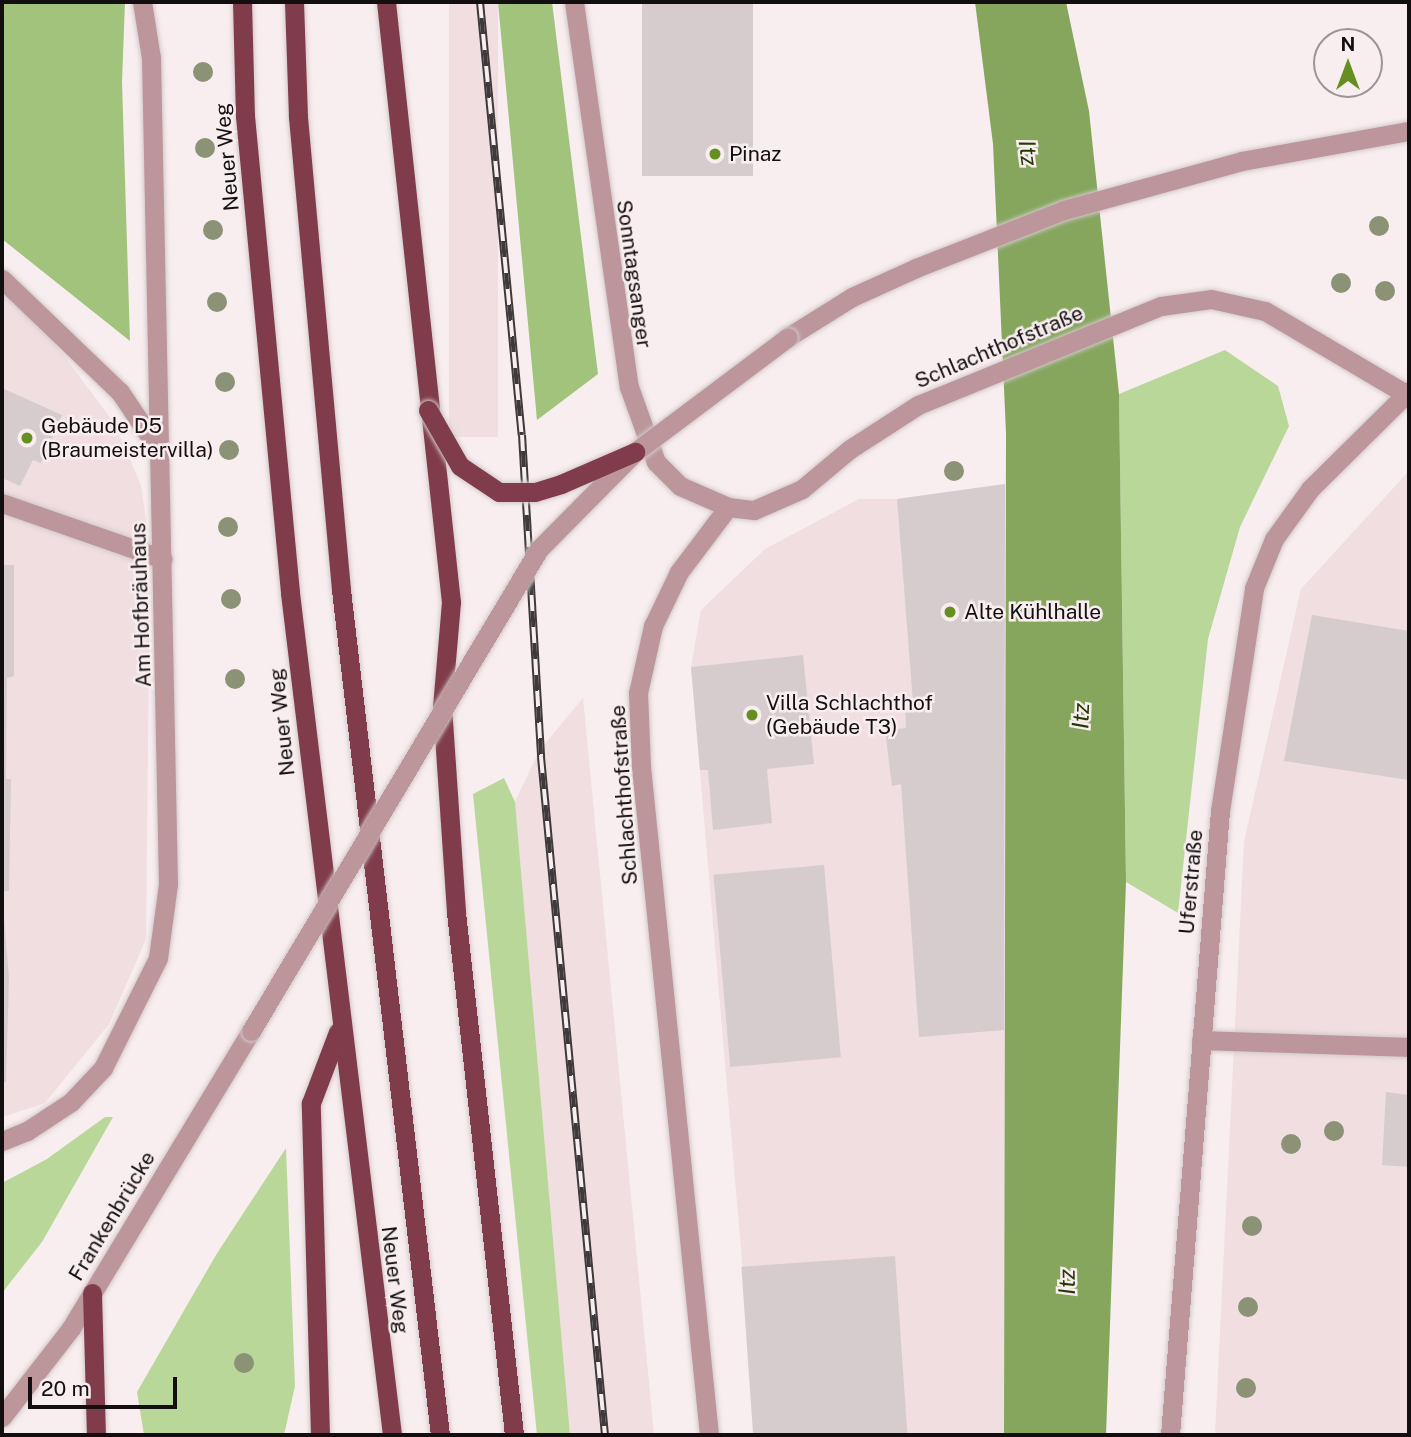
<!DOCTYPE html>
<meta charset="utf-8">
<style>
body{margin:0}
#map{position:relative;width:1411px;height:1437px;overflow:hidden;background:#f8edef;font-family:"Public Sans",sans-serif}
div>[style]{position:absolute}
.built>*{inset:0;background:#f0dee0;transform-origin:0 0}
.green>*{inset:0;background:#bad79a}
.forest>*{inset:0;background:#a2c37b}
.water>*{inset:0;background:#86a65e}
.building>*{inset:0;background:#d6ccce;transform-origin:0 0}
.roads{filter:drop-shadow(0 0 2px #d3c9cb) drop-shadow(0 0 2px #d3c9cb)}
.service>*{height:19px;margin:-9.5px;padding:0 9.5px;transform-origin:9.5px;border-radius:9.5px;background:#bc969b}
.minor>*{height:19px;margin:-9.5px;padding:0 9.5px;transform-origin:9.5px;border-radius:9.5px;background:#bc969b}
.tertiary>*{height:19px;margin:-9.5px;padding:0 9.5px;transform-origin:9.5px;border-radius:9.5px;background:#bc969b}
.trunk>*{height:19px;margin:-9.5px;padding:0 9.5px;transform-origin:9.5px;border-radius:9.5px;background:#803c4a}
.rail>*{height:8px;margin-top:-4px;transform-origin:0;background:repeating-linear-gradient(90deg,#f8edef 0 16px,#3e393a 0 32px);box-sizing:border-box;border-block:2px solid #3e393a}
.bridges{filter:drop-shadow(0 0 2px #d3c9cb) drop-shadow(0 0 2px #d3c9cb)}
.tertiary-bridge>*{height:19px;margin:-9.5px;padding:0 9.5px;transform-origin:9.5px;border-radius:9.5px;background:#bc969b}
.trunk-bridge>*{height:19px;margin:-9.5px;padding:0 9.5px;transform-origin:9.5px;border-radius:9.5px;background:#803c4a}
.trees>*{width:20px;height:20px;margin:-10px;border-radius:50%;background:#8b9276}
.dots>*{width:19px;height:19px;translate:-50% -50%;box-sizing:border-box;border:4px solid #f8edef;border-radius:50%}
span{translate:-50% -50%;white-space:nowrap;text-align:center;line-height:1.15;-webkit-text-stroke:5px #f8edef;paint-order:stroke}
.poi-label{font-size:21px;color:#130f10}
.left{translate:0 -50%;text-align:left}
.street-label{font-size:21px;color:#130f10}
.water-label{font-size:23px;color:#253903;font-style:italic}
.frame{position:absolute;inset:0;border:4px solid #130f10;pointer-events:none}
.north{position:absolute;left:1313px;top:28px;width:70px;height:70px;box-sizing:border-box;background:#f8edef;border:2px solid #9c9496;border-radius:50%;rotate:0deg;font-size:19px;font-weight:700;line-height:28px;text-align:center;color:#130f10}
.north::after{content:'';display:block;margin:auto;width:24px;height:32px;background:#658f20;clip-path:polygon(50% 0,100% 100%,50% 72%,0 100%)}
.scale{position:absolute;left:28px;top:1377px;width:149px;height:32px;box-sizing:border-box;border:4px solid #130f10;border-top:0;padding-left:9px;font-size:21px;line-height:24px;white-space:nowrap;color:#130f10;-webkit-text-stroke:5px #f8edef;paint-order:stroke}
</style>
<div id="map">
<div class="built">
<i style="left:449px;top:2px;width:49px;height:435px"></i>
<i style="clip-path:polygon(2px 290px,36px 318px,114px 423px,141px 485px,150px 549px,146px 939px,109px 1024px,45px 1103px,2px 1117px)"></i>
<i style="clip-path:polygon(1409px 471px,1409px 1435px,1215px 1435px,1244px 842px,1301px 589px)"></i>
<i style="clip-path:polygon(1005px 484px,1004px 1435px,757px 1435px,691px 667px,701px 610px,765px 549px,859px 499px,897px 499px)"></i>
<i style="clip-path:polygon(583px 698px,654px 1435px,570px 1435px,515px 802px,539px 751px)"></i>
</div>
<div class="green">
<i style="clip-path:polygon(1225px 350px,1278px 386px,1289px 426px,1240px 527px,1208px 639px,1178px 913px,1126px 882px,1119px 394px)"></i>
<i style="clip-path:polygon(504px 778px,515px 802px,570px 1435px,537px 1435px,473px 794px)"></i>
<i style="clip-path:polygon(105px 1117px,113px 1117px,42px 1242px,2px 1293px,2px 1183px,47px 1159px)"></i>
<i style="clip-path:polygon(286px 1148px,295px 1386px,284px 1435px,144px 1435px,137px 1392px,216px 1255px)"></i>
</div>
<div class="forest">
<i style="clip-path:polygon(2px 2px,125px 2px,122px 82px,130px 341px,2px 239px)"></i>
<i style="clip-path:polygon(498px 2px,552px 2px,598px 374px,537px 420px)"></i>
</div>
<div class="water">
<i style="clip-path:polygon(975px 2px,1066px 2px,1089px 111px,1119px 394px,1126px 882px,1106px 1435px,1004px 1435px,1006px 433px,993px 144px)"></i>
</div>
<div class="building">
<i style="left:642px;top:2px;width:111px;height:174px"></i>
<i style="clip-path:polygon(2px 388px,62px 415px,41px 463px,33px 460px,20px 486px,2px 478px)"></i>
<i style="clip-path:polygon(1005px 484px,1004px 1030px,919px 1037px,901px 784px,892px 786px,885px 730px,906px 728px,905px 704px,913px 702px,897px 499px)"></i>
<i style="clip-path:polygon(2px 565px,14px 565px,14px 676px,7px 678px,6px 779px,11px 779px,9px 891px,2px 891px)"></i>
<i style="clip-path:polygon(1312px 615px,1409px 631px,1409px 780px,1284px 761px)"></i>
<i style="clip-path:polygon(803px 655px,814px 764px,767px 769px,772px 823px,713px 830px,708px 770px,700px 770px,691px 667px)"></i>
<i style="left:824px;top:865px;width:193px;height:111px;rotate:85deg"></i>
<i style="clip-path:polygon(2px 894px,9px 978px,6px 1082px,2px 1083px)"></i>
<i style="clip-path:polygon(1386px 1092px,1409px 1095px,1409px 1167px,1382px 1165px)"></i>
<i style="left:895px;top:1256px;width:179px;height:154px;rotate:86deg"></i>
</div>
<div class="roads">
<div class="service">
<i style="left:2px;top:279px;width:163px;rotate:43.8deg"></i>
<i style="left:120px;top:392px;width:70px;rotate:56.1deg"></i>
<i style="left:2px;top:503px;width:170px;rotate:19.2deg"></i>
<i style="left:1201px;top:1040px;width:208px;rotate:1.9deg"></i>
</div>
<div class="minor">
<i style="left:574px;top:2px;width:389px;rotate:81.9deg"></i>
<i style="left:629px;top:387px;width:80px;rotate:70.2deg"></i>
<i style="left:656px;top:462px;width:34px;rotate:45deg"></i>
<i style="left:680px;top:486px;width:52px;rotate:23.6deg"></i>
<i style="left:728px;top:507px;width:26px;rotate:7deg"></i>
<i style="left:754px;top:510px;width:52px;rotate:-23.6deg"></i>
<i style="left:802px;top:489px;width:62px;rotate:-39.8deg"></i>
<i style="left:850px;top:449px;width:81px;rotate:-32.9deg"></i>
<i style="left:918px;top:405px;width:262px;rotate:-22.2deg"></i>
<i style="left:1161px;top:306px;width:50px;rotate:-8deg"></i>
<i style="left:1211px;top:299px;width:55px;rotate:12.5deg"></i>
<i style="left:1265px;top:311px;width:164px;rotate:30.5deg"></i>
<i style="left:2px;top:1141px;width:27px;rotate:-22deg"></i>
<i style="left:27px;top:1131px;width:53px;rotate:-33.4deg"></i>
<i style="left:71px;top:1102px;width:47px;rotate:-46.7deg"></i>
<i style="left:103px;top:1068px;width:123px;rotate:-63.4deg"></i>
<i style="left:158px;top:958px;width:75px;rotate:-82.3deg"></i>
<i style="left:168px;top:884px;width:826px;rotate:-91.18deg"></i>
<i style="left:151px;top:58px;width:57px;rotate:-99.1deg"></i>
<i style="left:709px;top:1435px;width:671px;rotate:-95.81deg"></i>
<i style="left:641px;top:767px;width:74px;rotate:-92.3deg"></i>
<i style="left:638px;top:693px;width:69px;rotate:-77.4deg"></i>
<i style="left:653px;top:626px;width:60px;rotate:-64.3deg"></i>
<i style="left:679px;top:572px;width:81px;rotate:-53deg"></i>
<i style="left:1170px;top:1435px;width:626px;rotate:-85.42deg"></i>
<i style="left:1220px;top:811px;width:226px;rotate:-81.3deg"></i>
<i style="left:1254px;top:588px;width:53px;rotate:-67.8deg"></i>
<i style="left:1274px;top:539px;width:62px;rotate:-54.2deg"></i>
<i style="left:1310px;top:489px;width:139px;rotate:-44.7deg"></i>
</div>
<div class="tertiary">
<i style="left:788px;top:337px;width:75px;rotate:-32deg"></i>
<i style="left:852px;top:297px;width:70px;rotate:-24.4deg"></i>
<i style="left:916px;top:268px;width:159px;rotate:-21.4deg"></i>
<i style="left:1064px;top:210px;width:185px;rotate:-15.4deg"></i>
<i style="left:1242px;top:161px;width:170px;rotate:-10.2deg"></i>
<i style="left:2px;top:1417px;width:113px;rotate:-52.2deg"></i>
<i style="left:71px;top:1328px;width:347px;rotate:-58.8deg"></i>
</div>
<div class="trunk">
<i style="left:242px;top:2px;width:114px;rotate:88.5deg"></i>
<i style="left:245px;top:116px;width:479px;rotate:84.6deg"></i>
<i style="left:290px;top:593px;width:848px;rotate:83.09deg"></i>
<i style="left:294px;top:2px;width:115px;rotate:88deg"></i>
<i style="left:298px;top:117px;width:475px;rotate:84.8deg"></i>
<i style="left:341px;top:590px;width:851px;rotate:83.32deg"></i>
<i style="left:386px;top:2px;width:604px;rotate:83.82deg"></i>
<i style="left:451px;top:602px;width:104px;rotate:94.9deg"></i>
<i style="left:442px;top:706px;width:206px;rotate:86.1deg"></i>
<i style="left:456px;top:912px;width:526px;rotate:83.67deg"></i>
<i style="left:92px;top:1293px;width:142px;rotate:88.4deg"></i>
<i style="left:320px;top:1435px;width:332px;rotate:-91.6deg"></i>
<i style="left:311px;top:1103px;width:76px;rotate:-69.2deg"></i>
</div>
</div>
<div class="rail">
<i style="left:480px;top:2px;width:435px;rotate:84.5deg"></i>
<i style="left:522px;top:435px;width:323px;rotate:86.6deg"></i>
<i style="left:541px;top:757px;width:681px;rotate:84.61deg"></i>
</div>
<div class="bridges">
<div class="tertiary-bridge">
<i style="left:251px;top:1031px;width:561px;rotate:-59.14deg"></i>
<i style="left:539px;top:549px;width:136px;rotate:-45.3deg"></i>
<i style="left:635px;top:452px;width:191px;rotate:-36.9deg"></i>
</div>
<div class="trunk-bridge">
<i style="left:428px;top:410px;width:64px;rotate:60.3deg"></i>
<i style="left:460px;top:466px;width:47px;rotate:33.7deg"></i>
<i style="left:499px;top:492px;width:36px"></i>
<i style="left:535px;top:492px;width:27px;rotate:-17deg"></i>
<i style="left:561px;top:484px;width:81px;rotate:-23.4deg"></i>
</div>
</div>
<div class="trees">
<i style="left:203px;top:72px"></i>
<i style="left:205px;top:148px"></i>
<i style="left:1379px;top:226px"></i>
<i style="left:213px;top:230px"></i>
<i style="left:1341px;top:283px"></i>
<i style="left:1385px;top:291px"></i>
<i style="left:217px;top:302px"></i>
<i style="left:225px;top:382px"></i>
<i style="left:229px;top:450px"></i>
<i style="left:954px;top:471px"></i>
<i style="left:228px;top:527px"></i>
<i style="left:231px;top:599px"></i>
<i style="left:235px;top:679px"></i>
<i style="left:1334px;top:1131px"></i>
<i style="left:1291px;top:1144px"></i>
<i style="left:1252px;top:1226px"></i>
<i style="left:1248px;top:1307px"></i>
<i style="left:244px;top:1363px"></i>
<i style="left:1246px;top:1388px"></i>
</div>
<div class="dots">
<i style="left:715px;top:154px;background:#658f20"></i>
<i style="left:27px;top:438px;background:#658f20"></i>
<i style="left:950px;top:612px;background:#658f20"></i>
<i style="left:752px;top:715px;background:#658f20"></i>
</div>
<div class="poi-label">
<span class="left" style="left:729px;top:154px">Pinaz</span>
<span class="left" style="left:41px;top:438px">Gebäude D5<br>(Braumeistervilla)</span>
<span class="left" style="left:964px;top:612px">Alte Kühlhalle</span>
<span class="left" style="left:766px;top:715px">Villa Schlachthof<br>(Gebäude T3)</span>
</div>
<div class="street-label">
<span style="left:227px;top:157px;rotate:-95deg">Neuer Weg</span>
<span style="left:634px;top:274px;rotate:82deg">Sonntagsanger</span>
<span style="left:999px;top:347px;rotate:-23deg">Schlachthofstraße</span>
<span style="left:141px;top:605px;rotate:-92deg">Am Hofbräuhaus</span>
<span style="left:282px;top:722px;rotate:-96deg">Neuer Weg</span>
<span style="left:624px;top:795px;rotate:-94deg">Schlachthofstraße</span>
<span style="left:1191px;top:882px;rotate:-85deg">Uferstraße</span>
<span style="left:112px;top:1216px;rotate:-59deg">Frankenbrücke</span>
<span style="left:395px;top:1280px;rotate:83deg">Neuer Weg</span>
</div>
<div class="water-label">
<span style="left:1028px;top:153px;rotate:82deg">Itz</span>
<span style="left:1081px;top:716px;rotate:-88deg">Itz</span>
<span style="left:1067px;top:1282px;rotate:-91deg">Itz</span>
</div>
<div class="frame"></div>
<div class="north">N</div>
<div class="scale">20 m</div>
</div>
